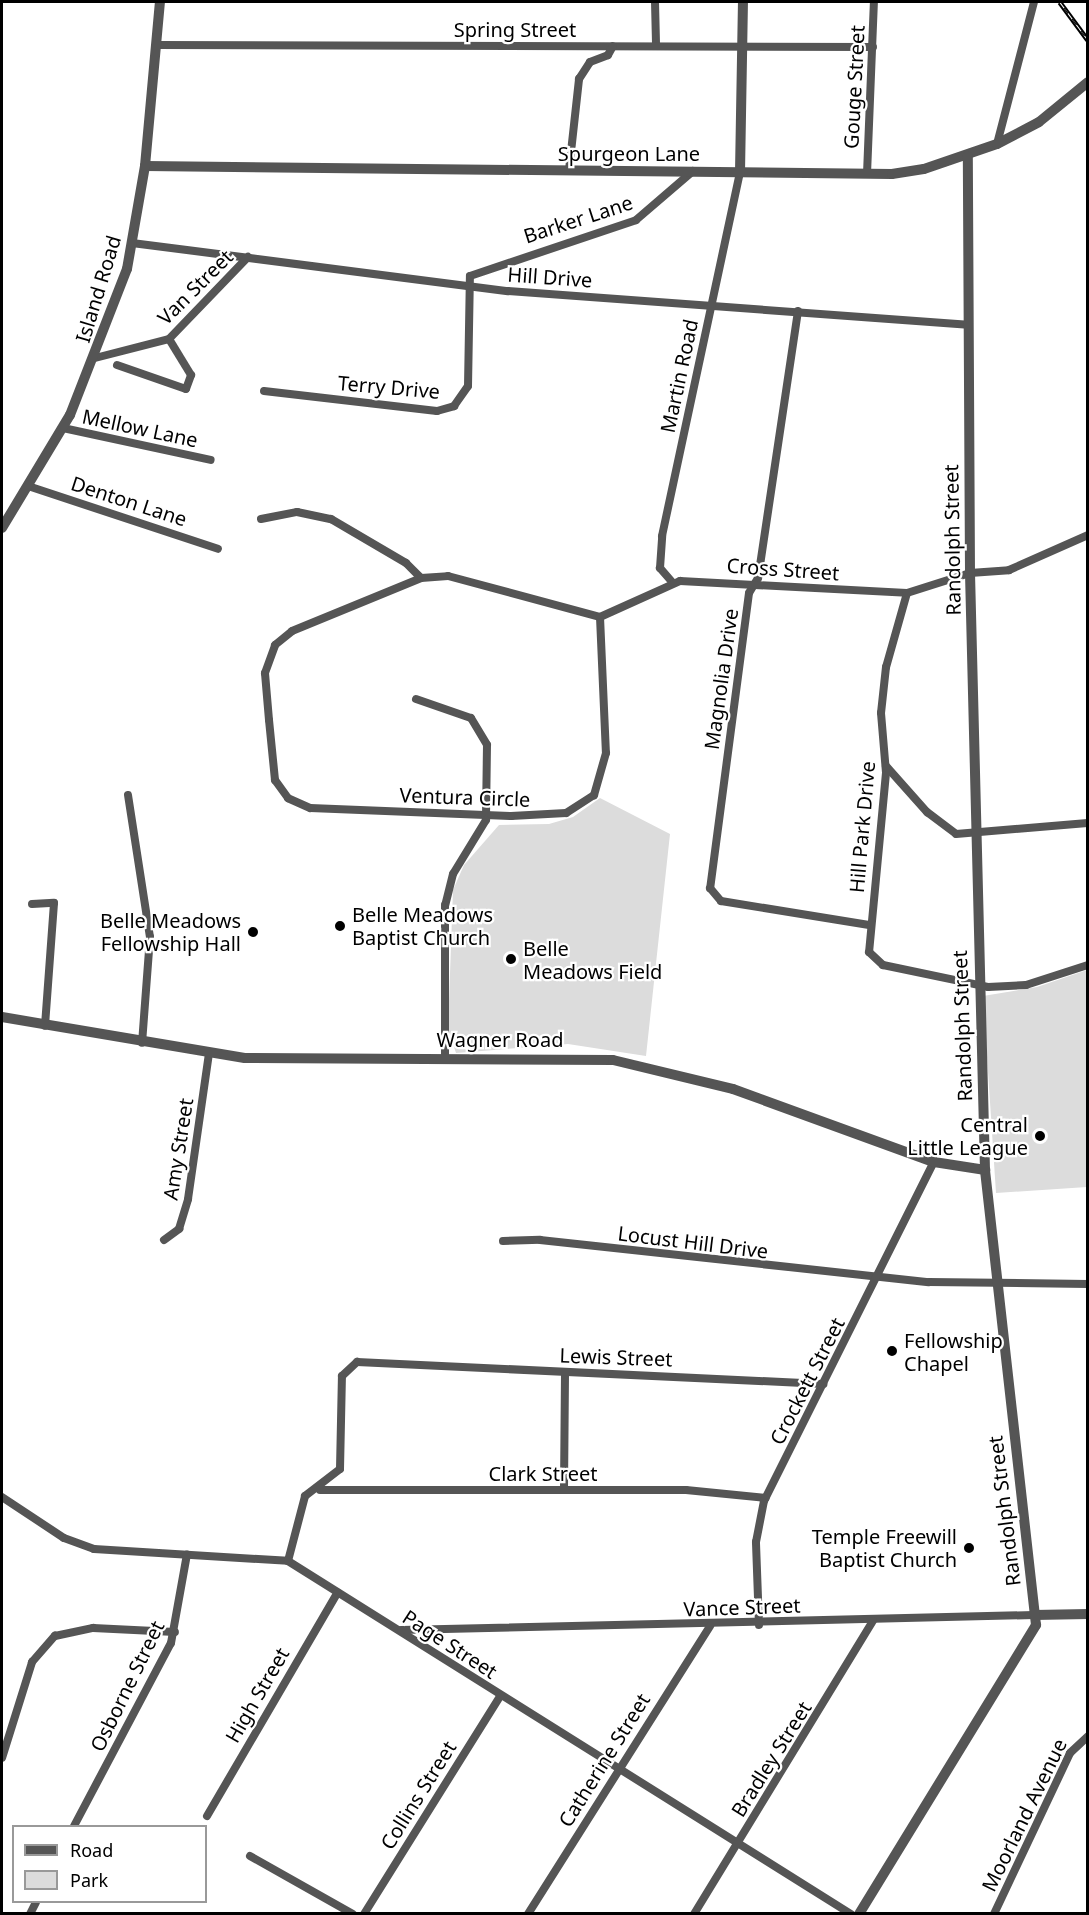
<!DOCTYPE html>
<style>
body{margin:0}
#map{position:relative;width:1089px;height:1915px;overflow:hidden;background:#fff;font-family:"Noto Sans",sans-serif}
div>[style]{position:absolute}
.green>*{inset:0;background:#dcdcdc}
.minor>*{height:8px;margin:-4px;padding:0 4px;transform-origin:4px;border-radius:4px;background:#555}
.tertiary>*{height:10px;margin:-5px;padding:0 5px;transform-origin:5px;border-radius:5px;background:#555}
.rail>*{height:4.5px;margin-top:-2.25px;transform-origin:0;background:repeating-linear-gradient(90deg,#fff 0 7px,#000 0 14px);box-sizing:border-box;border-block:2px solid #000}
.dots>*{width:16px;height:16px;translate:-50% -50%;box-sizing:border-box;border:3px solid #fff;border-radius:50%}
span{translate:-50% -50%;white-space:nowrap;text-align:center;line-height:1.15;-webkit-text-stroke:4.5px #fff;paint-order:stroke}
.street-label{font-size:20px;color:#000}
.poi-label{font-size:20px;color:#000}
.left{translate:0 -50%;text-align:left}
.right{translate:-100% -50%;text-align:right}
.frame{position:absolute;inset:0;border:3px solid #000;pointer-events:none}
.legend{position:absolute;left:12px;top:1825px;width:195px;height:78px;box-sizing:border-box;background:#fff;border:2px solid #999;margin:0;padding:8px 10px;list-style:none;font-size:18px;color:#000}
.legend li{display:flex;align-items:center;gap:12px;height:30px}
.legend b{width:30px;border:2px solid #999}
</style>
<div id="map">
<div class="green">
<i style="clip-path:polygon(600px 798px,670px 834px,646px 1056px,568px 1044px,456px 1053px,448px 1029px,453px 890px,464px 865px,499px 825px,549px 824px,573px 817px)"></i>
<i style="clip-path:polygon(1087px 970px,1087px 1187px,996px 1193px,983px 996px,1037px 987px)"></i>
</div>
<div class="minor">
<i style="left:655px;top:2px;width:42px;rotate:88.6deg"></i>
<i style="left:156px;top:45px;width:717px;rotate:0.16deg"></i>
<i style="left:997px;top:144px;width:147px;rotate:-75.4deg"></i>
<i style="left:569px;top:170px;width:92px;rotate:-83.7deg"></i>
<i style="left:579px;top:79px;width:20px;rotate:-57deg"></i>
<i style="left:590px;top:62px;width:19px;rotate:-21deg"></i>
<i style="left:608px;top:55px;width:10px;rotate:-61deg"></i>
<i style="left:867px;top:174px;width:172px;rotate:-87.7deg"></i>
<i style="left:132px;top:243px;width:379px;rotate:7.3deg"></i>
<i style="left:508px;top:291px;width:461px;rotate:4.2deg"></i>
<i style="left:798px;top:311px;width:270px;rotate:98.5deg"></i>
<i style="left:758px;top:578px;width:17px;rotate:121deg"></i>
<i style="left:749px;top:593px;width:298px;rotate:97.5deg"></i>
<i style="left:710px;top:888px;width:17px;rotate:50deg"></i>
<i style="left:721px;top:901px;width:150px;rotate:9.2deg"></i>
<i style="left:95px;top:358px;width:76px;rotate:-14.4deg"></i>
<i style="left:169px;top:339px;width:114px;rotate:-46.1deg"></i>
<i style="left:117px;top:365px;width:73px;rotate:19.2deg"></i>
<i style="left:186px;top:389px;width:15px;rotate:-70deg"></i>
<i style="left:191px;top:375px;width:42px;rotate:-121.4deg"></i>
<i style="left:264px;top:391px;width:174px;rotate:6.6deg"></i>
<i style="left:437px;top:411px;width:18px;rotate:-16deg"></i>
<i style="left:454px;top:406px;width:24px;rotate:-55deg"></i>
<i style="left:468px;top:386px;width:110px;rotate:-89deg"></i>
<i style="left:470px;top:276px;width:175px;rotate:-18.6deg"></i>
<i style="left:636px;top:220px;width:75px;rotate:-40.7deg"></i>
<i style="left:63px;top:428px;width:151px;rotate:12.2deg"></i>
<i style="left:28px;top:486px;width:200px;rotate:18.3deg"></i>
<i style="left:261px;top:519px;width:37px;rotate:-11deg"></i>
<i style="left:297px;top:512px;width:35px;rotate:12deg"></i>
<i style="left:331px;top:519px;width:87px;rotate:30.4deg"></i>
<i style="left:406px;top:563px;width:21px;rotate:45deg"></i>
<i style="left:448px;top:576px;width:157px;rotate:15.1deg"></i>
<i style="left:600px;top:617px;width:136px;rotate:87.5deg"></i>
<i style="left:606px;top:753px;width:44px;rotate:105.9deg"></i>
<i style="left:594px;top:795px;width:33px;rotate:147deg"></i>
<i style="left:566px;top:813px;width:55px;rotate:176.9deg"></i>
<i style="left:511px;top:816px;width:201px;rotate:-177.7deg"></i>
<i style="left:310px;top:808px;width:24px;rotate:-156deg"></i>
<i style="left:288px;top:798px;width:22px;rotate:-126deg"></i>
<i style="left:275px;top:780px;width:60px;rotate:-95.7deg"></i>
<i style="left:269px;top:720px;width:47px;rotate:-94.9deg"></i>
<i style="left:265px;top:673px;width:30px;rotate:-70deg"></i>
<i style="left:275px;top:645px;width:22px;rotate:-39deg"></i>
<i style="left:292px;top:631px;width:139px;rotate:-22.3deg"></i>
<i style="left:421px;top:578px;width:27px;rotate:-4deg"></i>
<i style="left:673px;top:583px;width:20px;rotate:-131deg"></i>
<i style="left:660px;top:568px;width:32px;rotate:-86deg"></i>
<i style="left:662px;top:536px;width:372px;rotate:-77.9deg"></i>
<i style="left:907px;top:593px;width:77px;rotate:105.8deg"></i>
<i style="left:886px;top:667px;width:46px;rotate:96.2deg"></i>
<i style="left:881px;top:713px;width:60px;rotate:85.2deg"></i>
<i style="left:886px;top:773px;width:180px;rotate:95.4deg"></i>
<i style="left:869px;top:952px;width:19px;rotate:43deg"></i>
<i style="left:883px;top:965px;width:107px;rotate:11.8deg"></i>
<i style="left:988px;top:987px;width:38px;rotate:-3deg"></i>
<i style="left:1026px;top:985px;width:65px;rotate:-17.9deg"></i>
<i style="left:600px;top:617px;width:88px;rotate:-24.2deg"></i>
<i style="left:680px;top:581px;width:227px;rotate:3deg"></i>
<i style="left:907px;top:593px;width:66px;rotate:-17.6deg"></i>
<i style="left:970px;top:573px;width:39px;rotate:-4deg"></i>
<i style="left:1009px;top:570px;width:86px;rotate:-23.9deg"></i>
<i style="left:416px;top:699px;width:58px;rotate:19.1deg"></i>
<i style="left:471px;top:718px;width:31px;rotate:59deg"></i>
<i style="left:487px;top:745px;width:75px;rotate:90.8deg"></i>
<i style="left:486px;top:820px;width:63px;rotate:121.4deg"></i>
<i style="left:453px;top:874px;width:32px;rotate:104deg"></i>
<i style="left:445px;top:905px;width:153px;rotate:90deg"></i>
<i style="left:886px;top:766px;width:62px;rotate:48.3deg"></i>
<i style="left:927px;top:812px;width:36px;rotate:37deg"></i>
<i style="left:956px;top:834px;width:132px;rotate:-4.8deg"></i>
<i style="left:128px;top:795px;width:144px;rotate:81.2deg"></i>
<i style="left:150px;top:937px;width:106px;rotate:94.3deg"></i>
<i style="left:32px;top:904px;width:22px;rotate:-3deg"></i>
<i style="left:54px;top:903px;width:123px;rotate:94.2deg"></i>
<i style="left:164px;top:1240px;width:19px;rotate:-36deg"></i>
<i style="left:179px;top:1229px;width:31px;rotate:-73deg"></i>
<i style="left:188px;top:1199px;width:147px;rotate:-81.8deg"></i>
<i style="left:503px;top:1241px;width:37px;rotate:-2deg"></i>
<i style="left:540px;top:1240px;width:391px;rotate:6.2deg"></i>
<i style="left:929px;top:1282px;width:159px;rotate:0.7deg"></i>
<i style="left:564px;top:1489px;width:117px;rotate:-89.5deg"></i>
<i style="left:320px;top:1490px;width:366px"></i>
<i style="left:686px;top:1490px;width:80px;rotate:5.7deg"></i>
<i style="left:2px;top:1497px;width:74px;rotate:33.5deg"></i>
<i style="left:64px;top:1538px;width:32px;rotate:20deg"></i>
<i style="left:94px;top:1549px;width:194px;rotate:3.5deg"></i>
<i style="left:288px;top:1561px;width:665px;rotate:32.09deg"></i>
<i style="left:288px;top:1561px;width:67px;rotate:-75.3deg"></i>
<i style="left:305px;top:1496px;width:44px;rotate:-37.6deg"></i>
<i style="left:340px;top:1469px;width:93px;rotate:-88.8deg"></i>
<i style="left:342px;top:1376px;width:21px;rotate:-43deg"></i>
<i style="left:357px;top:1362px;width:467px;rotate:2.7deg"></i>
<i style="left:759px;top:1625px;width:83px;rotate:-92.1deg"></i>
<i style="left:756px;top:1542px;width:42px;rotate:-79deg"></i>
<i style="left:764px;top:1501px;width:379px;rotate:-63.4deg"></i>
<i style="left:401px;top:1630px;width:633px;rotate:-1.36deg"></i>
<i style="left:2px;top:1758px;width:101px;rotate:-72.6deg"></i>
<i style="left:32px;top:1662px;width:35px;rotate:-49deg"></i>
<i style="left:55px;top:1636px;width:39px;rotate:-12deg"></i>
<i style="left:93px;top:1628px;width:82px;rotate:2.8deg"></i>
<i style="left:207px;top:1816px;width:259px;rotate:-59.7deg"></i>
<i style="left:74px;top:1826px;width:207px;rotate:-62.1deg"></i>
<i style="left:171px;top:1643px;width:90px;rotate:-79.8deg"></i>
<i style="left:250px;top:1856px;width:118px;rotate:29.4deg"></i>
<i style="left:30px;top:1914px;width:13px;rotate:-63deg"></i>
<i style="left:364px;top:1914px;width:257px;rotate:-58deg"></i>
<i style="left:528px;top:1914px;width:341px;rotate:-57.7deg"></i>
<i style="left:694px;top:1914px;width:343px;rotate:-58.6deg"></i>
<i style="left:994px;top:1914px;width:178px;rotate:-64.7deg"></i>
<i style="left:1070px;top:1753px;width:25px;rotate:-43deg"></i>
</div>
<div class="tertiary">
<i style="left:145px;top:166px;width:747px;rotate:0.61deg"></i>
<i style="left:892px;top:174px;width:32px;rotate:-9deg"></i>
<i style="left:924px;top:169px;width:77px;rotate:-18.9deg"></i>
<i style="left:997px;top:144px;width:47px;rotate:-27.6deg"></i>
<i style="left:1039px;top:122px;width:63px;rotate:-39.2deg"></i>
<i style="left:740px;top:172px;width:170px;rotate:-89deg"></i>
<i style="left:2px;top:528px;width:132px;rotate:-59deg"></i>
<i style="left:70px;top:415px;width:157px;rotate:-68.7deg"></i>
<i style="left:127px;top:269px;width:105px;rotate:-80.1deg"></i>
<i style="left:145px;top:166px;width:165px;rotate:-84.8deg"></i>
<i style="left:2px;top:1017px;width:246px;rotate:9.6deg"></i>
<i style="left:245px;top:1058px;width:368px;rotate:0.3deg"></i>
<i style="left:613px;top:1060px;width:123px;rotate:13.6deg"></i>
<i style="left:733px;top:1089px;width:214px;rotate:20deg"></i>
<i style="left:934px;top:1162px;width:52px;rotate:8.9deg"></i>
<i style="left:1034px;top:1615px;width:54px;rotate:-1.1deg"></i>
<i style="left:859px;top:1914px;width:339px;rotate:-58.5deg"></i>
<i style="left:1036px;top:1625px;width:458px;rotate:-96.4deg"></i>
<i style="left:985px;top:1170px;width:597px;rotate:-91.44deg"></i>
<i style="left:970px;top:573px;width:417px;rotate:-90.3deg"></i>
</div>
<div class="rail">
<i style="left:1060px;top:2px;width:47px;rotate:53.6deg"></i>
</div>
<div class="dots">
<i style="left:340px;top:926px;background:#000"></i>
<i style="left:253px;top:932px;background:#000"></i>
<i style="left:511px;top:959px;background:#000"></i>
<i style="left:1040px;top:1136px;background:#000"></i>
<i style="left:892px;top:1351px;background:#000"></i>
<i style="left:969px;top:1548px;background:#000"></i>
</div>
<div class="street-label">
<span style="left:515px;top:29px">Spring Street</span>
<span style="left:854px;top:87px;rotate:-87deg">Gouge Street</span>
<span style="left:629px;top:153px">Spurgeon Lane</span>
<span style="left:578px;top:219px;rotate:-18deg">Barker Lane</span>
<span style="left:550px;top:277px;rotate:4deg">Hill Drive</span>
<span style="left:195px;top:287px;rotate:-45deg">Van Street</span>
<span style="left:98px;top:289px;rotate:-73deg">Island Road</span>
<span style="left:679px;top:376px;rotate:-78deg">Martin Road</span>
<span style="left:389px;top:387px;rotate:5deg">Terry Drive</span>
<span style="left:140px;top:428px;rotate:12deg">Mellow Lane</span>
<span style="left:129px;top:501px;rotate:18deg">Denton Lane</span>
<span style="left:952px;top:540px;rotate:-91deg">Randolph Street</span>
<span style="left:783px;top:569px;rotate:4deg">Cross Street</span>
<span style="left:721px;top:679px;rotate:-82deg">Magnolia Drive</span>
<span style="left:465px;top:797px;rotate:2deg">Ventura Circle</span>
<span style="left:862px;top:827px;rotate:-85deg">Hill Park Drive</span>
<span style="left:962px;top:1026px;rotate:-92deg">Randolph Street</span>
<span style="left:500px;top:1039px">Wagner Road</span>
<span style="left:178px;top:1149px;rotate:-81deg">Amy Street</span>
<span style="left:693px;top:1242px;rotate:7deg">Locust Hill Drive</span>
<span style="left:616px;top:1357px;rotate:2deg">Lewis Street</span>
<span style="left:807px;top:1381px;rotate:-63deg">Crockett Street</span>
<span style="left:543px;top:1473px">Clark Street</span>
<span style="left:1004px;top:1511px;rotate:-97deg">Randolph Street</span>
<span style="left:742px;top:1607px;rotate:-2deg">Vance Street</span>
<span style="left:450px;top:1644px;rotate:33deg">Page Street</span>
<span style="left:127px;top:1686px;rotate:-64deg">Osborne Street</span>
<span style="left:257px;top:1695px;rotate:-60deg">High Street</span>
<span style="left:771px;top:1759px;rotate:-58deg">Bradley Street</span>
<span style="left:604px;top:1760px;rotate:-58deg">Catherine Street</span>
<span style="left:418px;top:1795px;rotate:-58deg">Collins Street</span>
<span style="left:1024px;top:1815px;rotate:-64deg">Moorland Avenue</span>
</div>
<div class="poi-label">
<span class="left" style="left:352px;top:926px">Belle Meadows<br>Baptist Church</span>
<span class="right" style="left:241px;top:932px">Belle Meadows<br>Fellowship Hall</span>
<span class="left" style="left:523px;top:960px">Belle<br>Meadows Field</span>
<span class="right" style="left:1028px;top:1136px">Central<br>Little League</span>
<span class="left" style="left:904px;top:1352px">Fellowship<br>Chapel</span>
<span class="right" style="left:957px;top:1548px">Temple Freewill<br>Baptist Church</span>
</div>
<div class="frame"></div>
<ul class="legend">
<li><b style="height:8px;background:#555"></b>Road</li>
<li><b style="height:16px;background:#dcdcdc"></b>Park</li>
</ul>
</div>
